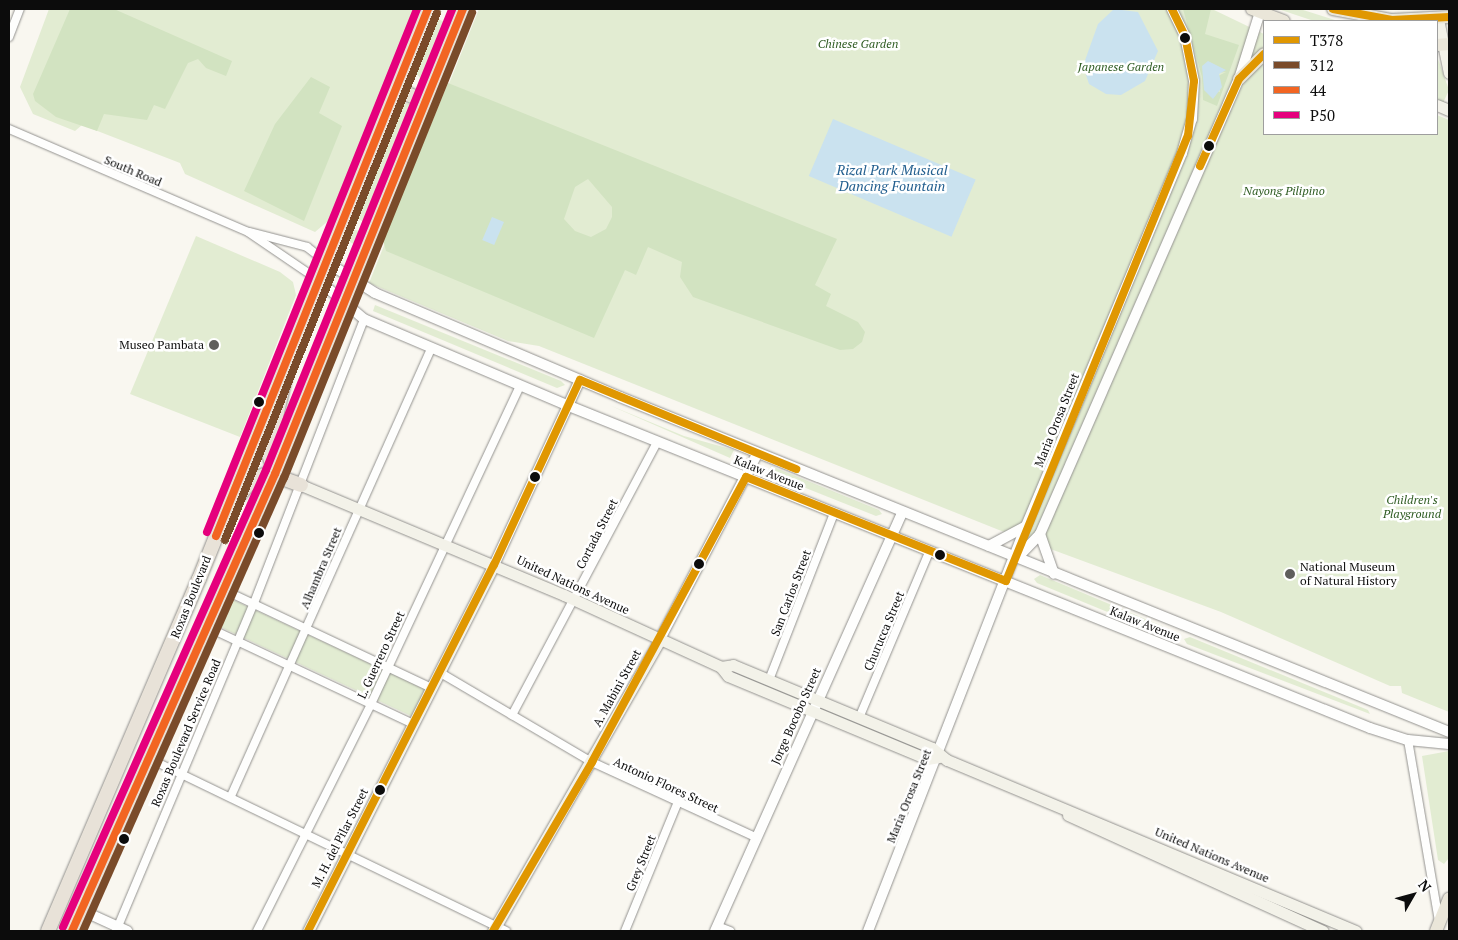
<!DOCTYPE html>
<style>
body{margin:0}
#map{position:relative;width:1458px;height:940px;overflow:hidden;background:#f9f7f0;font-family:"PT Serif",serif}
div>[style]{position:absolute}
.green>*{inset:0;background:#e2ecd2;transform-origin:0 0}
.round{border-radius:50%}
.forest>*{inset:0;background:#d2e3c1}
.water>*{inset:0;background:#cae2ef;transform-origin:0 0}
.roads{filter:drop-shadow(0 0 1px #93928f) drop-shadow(0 0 1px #93928f)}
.minor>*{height:8px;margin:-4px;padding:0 4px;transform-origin:4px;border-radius:4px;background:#fefefd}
.tertiary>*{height:10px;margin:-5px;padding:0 5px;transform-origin:5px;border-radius:5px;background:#fefefd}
.secondary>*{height:11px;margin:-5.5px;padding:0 5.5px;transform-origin:5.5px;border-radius:5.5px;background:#f3f2e9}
.primary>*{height:12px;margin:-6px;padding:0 6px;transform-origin:6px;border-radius:6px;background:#eae6d9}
.trunk>*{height:14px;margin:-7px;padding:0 7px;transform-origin:7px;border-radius:7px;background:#e8e2d8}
.bus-1>*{height:8px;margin:-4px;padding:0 4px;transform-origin:4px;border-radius:4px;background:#e09701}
.bus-2>*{height:8px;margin:-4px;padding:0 4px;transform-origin:4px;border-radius:4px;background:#7a4b2a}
.bus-3>*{height:8px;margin:-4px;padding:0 4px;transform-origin:4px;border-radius:4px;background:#f26522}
.bus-4>*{height:8px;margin:-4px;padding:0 4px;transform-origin:4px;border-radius:4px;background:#e5007d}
.dots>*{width:14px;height:14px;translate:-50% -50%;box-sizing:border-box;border:2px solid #fff;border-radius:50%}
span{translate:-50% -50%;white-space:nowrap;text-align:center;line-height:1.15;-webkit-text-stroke:5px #fff;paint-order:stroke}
.park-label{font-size:12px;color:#2f5c23;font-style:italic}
.street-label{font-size:12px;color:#0c0c0c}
.poi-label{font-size:12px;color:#0c0c0c}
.right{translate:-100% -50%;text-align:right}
.left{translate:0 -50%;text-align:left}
.water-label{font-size:14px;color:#235f8f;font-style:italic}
.frame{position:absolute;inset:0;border:10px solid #0c0c0c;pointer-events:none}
.legend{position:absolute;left:1263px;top:20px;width:175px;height:115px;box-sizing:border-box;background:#fff;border:1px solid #9e9e9e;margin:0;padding:6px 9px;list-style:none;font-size:15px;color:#0c0c0c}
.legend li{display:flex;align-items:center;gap:10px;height:25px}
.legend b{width:25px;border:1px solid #9e9e9e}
.north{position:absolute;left:1388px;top:870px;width:50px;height:50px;-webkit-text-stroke:4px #fff;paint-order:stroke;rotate:52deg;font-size:14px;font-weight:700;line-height:20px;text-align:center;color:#0c0c0c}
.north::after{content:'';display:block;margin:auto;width:18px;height:22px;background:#0c0c0c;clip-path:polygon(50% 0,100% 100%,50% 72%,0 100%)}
</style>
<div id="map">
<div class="green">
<i style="clip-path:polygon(49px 9px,414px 9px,328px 221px,315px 232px,185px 174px,180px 163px,82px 125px,75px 131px,33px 114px,20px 87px)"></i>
<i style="clip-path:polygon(479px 9px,1212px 9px,1264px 34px,1264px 134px,1437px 134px,1437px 115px,1449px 120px,1449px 712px,1402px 693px,1401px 686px,1390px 686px,1221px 612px,999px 530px,539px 346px,508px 341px,369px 283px)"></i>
<i style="clip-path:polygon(1278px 9px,1300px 9px,1338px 21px,1314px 21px)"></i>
<i style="clip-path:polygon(436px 18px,449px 24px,422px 80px,414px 71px)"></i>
<i style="clip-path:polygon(1437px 56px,1449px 90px,1443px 103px,1437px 103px)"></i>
<i style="clip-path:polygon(403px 103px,410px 104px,412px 112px,366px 223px,358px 219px)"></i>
<i class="round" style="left:348px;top:230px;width:14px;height:14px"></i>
<i style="clip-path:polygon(196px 236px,280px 272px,293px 282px,296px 295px,240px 437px,130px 394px)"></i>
<i style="clip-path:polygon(375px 305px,561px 381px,565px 385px,557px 388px,373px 311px)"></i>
<i style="clip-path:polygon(609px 405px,684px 436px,734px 450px,730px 458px)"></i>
<i style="clip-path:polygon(771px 466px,879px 510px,882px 514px,876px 516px,768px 473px)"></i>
<i style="clip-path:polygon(1040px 575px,1162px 626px,1168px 632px,1161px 634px,1037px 583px,1034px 579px)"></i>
<i style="left:227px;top:597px;width:226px;height:30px;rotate:25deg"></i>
<i style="clip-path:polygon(1190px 637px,1368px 710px,1370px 714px,1187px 644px,1184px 639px)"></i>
<i style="clip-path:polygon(1449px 751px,1449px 858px,1444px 864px,1438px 860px,1422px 756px)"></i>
</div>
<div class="forest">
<i style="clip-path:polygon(70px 9px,114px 9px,232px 61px,226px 76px,206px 68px,198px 59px,188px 63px,165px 109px,154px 105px,147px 120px,104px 114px,97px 131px,56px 117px,35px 101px,33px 94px)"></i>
<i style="clip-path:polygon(evenodd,1183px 9px,1211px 9px,1205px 34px,1239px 45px,1217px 106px,1203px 100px,1202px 77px,1183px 9px,1226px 72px,1218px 76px,1220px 92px,1204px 87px,1204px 74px,1226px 72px)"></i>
<i style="clip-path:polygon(311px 77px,330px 87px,319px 113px,342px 126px,304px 221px,244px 191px,275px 124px)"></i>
<i style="clip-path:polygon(evenodd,448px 83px,837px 239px,815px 285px,831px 294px,826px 306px,858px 322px,865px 332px,862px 342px,853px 349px,840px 350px,693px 297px,680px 277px,682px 262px,648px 247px,636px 275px,625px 270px,594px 338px,386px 251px,383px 240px,448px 83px,588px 179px,612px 207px,612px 217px,606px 229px,591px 237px,575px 231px,564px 219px,575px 187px,588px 179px)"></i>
</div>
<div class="water">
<i style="clip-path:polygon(1114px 9px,1138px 12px,1158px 51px,1145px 81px,1121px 95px,1106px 94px,1089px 84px,1083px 66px,1098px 24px)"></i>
<i style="clip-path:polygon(1208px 61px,1226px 70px,1219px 74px,1222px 87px,1213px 99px,1204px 90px,1202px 66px)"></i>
<i style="left:833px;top:119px;width:155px;height:62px;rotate:23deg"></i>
<i style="left:492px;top:217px;width:13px;height:25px;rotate:23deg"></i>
</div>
<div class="roads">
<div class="minor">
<i style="left:9px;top:37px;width:30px;rotate:-69deg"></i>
<i style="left:9px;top:129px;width:260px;rotate:23.3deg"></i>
<i style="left:248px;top:232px;width:83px;rotate:34.3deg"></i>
<i style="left:250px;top:232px;width:59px;rotate:14.7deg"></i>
<i style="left:307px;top:247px;width:23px;rotate:38deg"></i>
<i style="left:222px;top:589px;width:231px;rotate:25.3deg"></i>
<i style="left:205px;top:626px;width:230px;rotate:25.2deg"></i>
<i style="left:439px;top:672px;width:178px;rotate:30.5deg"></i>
<i style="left:592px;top:762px;width:179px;rotate:24.7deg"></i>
<i style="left:769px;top:680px;width:179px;rotate:-68.7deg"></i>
<i style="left:512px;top:715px;width:309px;rotate:-62deg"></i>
<i style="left:859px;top:718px;width:180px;rotate:-67.1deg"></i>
<i style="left:1408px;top:740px;width:184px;rotate:80.3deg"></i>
<i style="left:148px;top:758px;width:398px;rotate:25.8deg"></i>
<i style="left:231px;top:796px;width:491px;rotate:-65.9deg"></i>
<i style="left:717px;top:926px;width:14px;rotate:21deg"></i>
<i style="left:116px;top:931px;width:356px;rotate:-67.2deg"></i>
<i style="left:254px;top:603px;width:305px;rotate:-68.8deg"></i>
<i style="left:257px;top:931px;width:254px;rotate:-63.3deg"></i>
<i style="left:371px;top:704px;width:351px;rotate:-64.9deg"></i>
<i style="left:625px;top:931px;width:137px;rotate:-67.7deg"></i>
</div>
<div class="tertiary">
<i style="left:325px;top:261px;width:59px;rotate:32.6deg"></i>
<i style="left:375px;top:293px;width:266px;rotate:23deg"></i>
<i style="left:620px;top:397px;width:894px;rotate:22deg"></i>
<i style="left:317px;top:279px;width:62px;rotate:40.4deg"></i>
<i style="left:364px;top:319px;width:223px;rotate:23deg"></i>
<i style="left:569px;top:406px;width:863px;rotate:21.9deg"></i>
<i style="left:1370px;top:728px;width:40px;rotate:18deg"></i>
<i style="left:1408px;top:740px;width:41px;rotate:5.6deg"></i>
<i style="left:1040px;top:534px;width:42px;rotate:70.7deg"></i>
<i style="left:989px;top:546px;width:42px;rotate:-28.4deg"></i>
<i style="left:1017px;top:558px;width:33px;rotate:-46deg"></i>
<i style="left:1040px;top:534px;width:497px;rotate:-66.4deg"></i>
<i style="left:1239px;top:79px;width:73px;rotate:-72.6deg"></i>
<i style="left:494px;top:565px;width:204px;rotate:-65.1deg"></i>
<i style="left:659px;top:641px;width:211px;rotate:-62.3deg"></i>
<i style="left:81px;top:910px;width:51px;rotate:24.5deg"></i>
<i style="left:715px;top:931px;width:458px;rotate:-65.9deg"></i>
<i style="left:868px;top:931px;width:435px;rotate:-68.7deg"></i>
<i style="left:1026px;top:526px;width:404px;rotate:-67.3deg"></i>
<i style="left:1182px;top:153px;width:35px;rotate:-74deg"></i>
<i style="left:1192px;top:119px;width:38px;rotate:-87deg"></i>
<i style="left:1194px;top:81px;width:46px;rotate:-101.3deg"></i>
<i style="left:1185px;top:36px;width:30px;rotate:-116deg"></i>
</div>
<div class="secondary">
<i style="left:1438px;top:19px;width:55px;rotate:78.5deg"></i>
<i style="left:1437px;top:105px;width:13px;rotate:23deg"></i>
<i style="left:301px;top:485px;width:285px;rotate:22.7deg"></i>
<i style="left:564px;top:595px;width:173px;rotate:24.6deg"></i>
<i style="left:721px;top:667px;width:11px;rotate:52deg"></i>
<i style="left:728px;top:676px;width:216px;rotate:22.6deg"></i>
<i style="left:927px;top:759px;width:12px;rotate:-9deg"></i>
<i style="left:721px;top:667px;width:12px;rotate:-9deg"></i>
<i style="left:733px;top:665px;width:216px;rotate:22.6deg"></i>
<i style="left:932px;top:748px;width:19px;rotate:39deg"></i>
<i style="left:947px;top:760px;width:443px;rotate:22.7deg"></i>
<i style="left:1068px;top:815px;width:280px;rotate:24.5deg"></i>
<i style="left:308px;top:931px;width:411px;rotate:-63.1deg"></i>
<i style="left:493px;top:931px;width:334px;rotate:-60.2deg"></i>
</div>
<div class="primary">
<i style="left:1252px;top:9px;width:34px;rotate:21deg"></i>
<i style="left:1333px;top:9px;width:60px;rotate:10.6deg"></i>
<i style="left:1392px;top:20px;width:57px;rotate:-3deg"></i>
<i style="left:1437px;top:45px;width:12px;rotate:-5deg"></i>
<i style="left:1239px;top:79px;width:35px;rotate:-45deg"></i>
<i style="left:1436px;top:931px;width:35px;rotate:-68deg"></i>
</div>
<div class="trunk">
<i style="left:395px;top:89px;width:32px;rotate:22deg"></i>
<i style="left:275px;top:474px;width:24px;rotate:-107deg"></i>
<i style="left:268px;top:451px;width:88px;rotate:-76.9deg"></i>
<i style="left:236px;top:499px;width:23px;rotate:-50deg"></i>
<i style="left:251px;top:481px;width:19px;rotate:-25deg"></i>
<i style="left:268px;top:473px;width:35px;rotate:20deg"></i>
<i style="left:48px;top:931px;width:383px;rotate:-66.8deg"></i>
<i style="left:199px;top:579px;width:614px;rotate:-68.11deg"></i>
<i style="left:72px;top:931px;width:500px;rotate:-66.05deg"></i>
<i style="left:275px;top:474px;width:502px;rotate:-67.99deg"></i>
</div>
</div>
<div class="bus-1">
<i style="left:1333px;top:9px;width:60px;rotate:10.6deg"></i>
<i style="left:1392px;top:20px;width:57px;rotate:-3deg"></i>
<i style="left:1200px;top:166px;width:95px;rotate:-65.9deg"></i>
<i style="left:1239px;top:79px;width:35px;rotate:-45deg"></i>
<i style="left:308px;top:931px;width:411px;rotate:-63.1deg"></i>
<i style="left:494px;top:565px;width:204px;rotate:-65.1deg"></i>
<i style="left:580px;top:380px;width:234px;rotate:22.4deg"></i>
<i style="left:493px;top:931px;width:196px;rotate:-59.6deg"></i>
<i style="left:592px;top:762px;width:324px;rotate:-61.6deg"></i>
<i style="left:746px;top:477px;width:280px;rotate:21.8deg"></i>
<i style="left:1006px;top:581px;width:481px;rotate:-67.8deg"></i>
<i style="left:1188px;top:136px;width:55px;rotate:-83.8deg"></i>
<i style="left:1194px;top:81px;width:46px;rotate:-101.3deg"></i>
<i style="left:1185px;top:36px;width:30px;rotate:-116deg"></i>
</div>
<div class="bus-2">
<i style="left:225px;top:540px;width:568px;rotate:-68.09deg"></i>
<i style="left:83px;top:931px;width:496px;rotate:-66.1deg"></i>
<i style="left:284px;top:478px;width:502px;rotate:-67.99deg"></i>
</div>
<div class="bus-3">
<i style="left:216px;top:536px;width:568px;rotate:-68.09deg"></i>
<i style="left:72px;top:931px;width:500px;rotate:-66.05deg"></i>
<i style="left:275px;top:474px;width:502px;rotate:-67.99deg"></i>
</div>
<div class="bus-4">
<i style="left:207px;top:532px;width:564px;rotate:-68.12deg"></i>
<i style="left:63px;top:927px;width:500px;rotate:-66.05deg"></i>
<i style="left:266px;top:470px;width:497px;rotate:-68deg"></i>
</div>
<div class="dots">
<i style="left:1185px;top:38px;background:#0c0c0c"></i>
<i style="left:1209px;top:146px;background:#0c0c0c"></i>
<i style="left:214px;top:345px;background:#5f5e5c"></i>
<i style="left:259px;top:402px;background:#0c0c0c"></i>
<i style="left:535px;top:477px;background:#0c0c0c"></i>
<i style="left:259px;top:533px;background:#0c0c0c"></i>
<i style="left:940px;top:555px;background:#0c0c0c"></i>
<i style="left:699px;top:564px;background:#0c0c0c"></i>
<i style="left:1290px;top:574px;background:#5f5e5c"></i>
<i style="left:380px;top:790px;background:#0c0c0c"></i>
<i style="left:124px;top:839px;background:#0c0c0c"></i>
</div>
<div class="park-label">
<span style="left:858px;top:44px">Chinese Garden</span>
<span style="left:1121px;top:67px">Japanese Garden</span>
<span style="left:1284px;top:191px">Nayong Pilipino</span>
<span style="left:1412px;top:507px">Children's<br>Playground</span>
</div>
<div class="street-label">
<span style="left:133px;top:171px;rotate:23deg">South Road</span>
<span style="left:1057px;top:420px;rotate:-68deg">Maria Orosa Street</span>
<span style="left:769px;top:473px;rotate:22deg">Kalaw Avenue</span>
<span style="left:597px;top:534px;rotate:-63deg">Cortada Street</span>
<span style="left:321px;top:568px;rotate:-67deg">Alhambra Street</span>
<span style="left:573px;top:585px;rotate:25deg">United Nations Avenue</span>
<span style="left:791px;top:593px;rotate:-69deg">San Carlos Street</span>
<span style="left:191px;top:597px;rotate:-68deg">Roxas Boulevard</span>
<span style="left:1145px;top:624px;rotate:22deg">Kalaw Avenue</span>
<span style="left:884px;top:631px;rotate:-67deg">Churucca Street</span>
<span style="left:381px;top:655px;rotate:-65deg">L. Guerrero Street</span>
<span style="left:617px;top:688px;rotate:-61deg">A. Mabini Street</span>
<span style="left:796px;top:716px;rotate:-66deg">Jorge Bocobo Street</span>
<span style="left:186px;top:733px;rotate:-67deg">Roxas Boulevard Service Road</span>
<span style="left:666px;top:785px;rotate:25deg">Antonio Flores Street</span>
<span style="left:909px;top:796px;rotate:-68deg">Maria Orosa Street</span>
<span style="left:340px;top:838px;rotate:-63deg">M. H. del Pilar Street</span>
<span style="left:1212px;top:855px;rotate:23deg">United Nations Avenue</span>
<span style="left:641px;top:863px;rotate:-68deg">Grey Street</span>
</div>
<div class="poi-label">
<span class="right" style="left:204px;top:345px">Museo Pambata</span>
<span class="left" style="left:1300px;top:574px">National Museum<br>of Natural History</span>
</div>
<div class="water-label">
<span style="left:892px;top:178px">Rizal Park Musical<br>Dancing Fountain</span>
</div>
<div class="frame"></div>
<ul class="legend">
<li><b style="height:6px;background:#e09701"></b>T378</li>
<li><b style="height:6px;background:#7a4b2a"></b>312</li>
<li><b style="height:6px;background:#f26522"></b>44</li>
<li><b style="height:6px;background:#e5007d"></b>P50</li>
</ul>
<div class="north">N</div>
</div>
